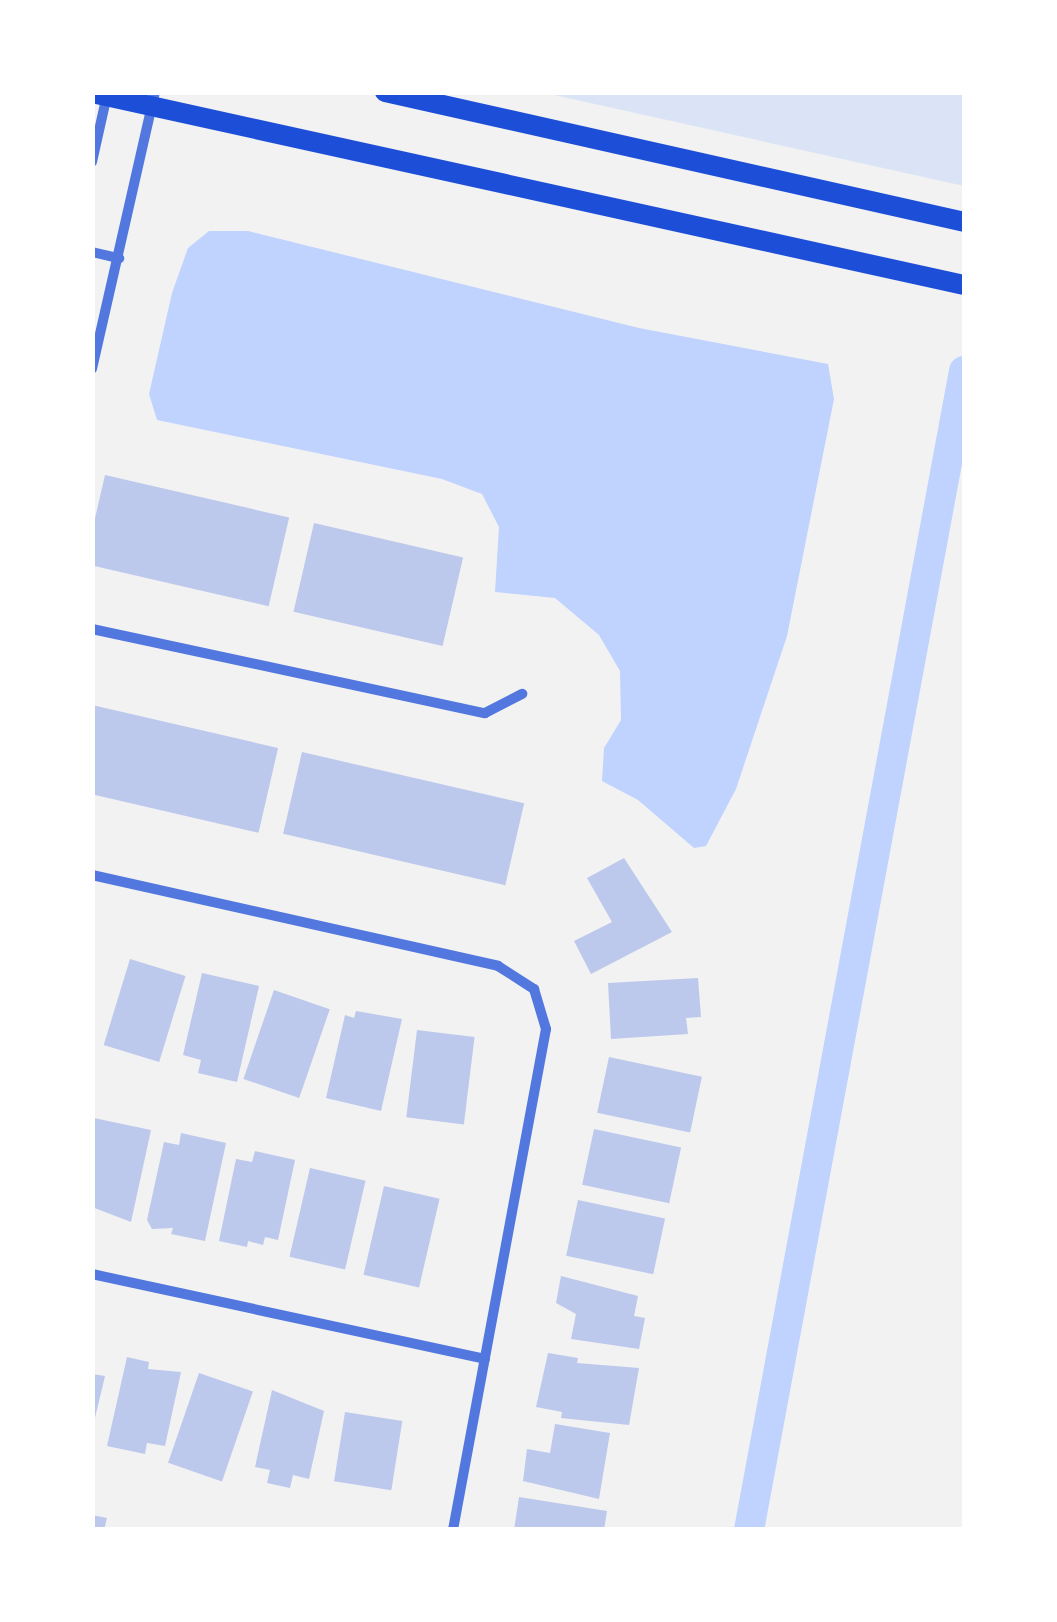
<!DOCTYPE html>
<style>
body{margin:0}
#map{position:relative;width:1057px;height:1622px;overflow:hidden;background:#f2f2f2;font-family:Mulish,sans-serif}
div>[style]{position:absolute}
.green>*{inset:0;background:#dbe4f7}
.water>*{inset:0;background:#bfd3fe}
.canal>*{height:30px;margin:-15px;padding:0 15px;transform-origin:15px;border-radius:15px;background:#bfd3fe}
.building>*{inset:0;background:#bdc9ec;transform-origin:0 0}
.minor>*{height:10px;margin:-5px;padding:0 5px;transform-origin:5px;border-radius:5px;background:#5277de}
.secondary>*{height:20px;margin:-10px;padding:0 10px;transform-origin:10px;border-radius:10px;background:#1d4ed8}
span{translate:-50% -50%;white-space:nowrap;text-align:center;line-height:1.15;-webkit-text-stroke:10px #fff;paint-order:stroke}
.frame{position:absolute;inset:0;border:95px solid #fff;pointer-events:none}
</style>
<div id="map">
<div class="green">
<i style="clip-path:polygon(545px 93px,964px 93px,964px 186px)"></i>
</div>
<div class="water">
<i style="clip-path:polygon(209px 231px,248px 231px,639px 328px,828px 364px,834px 399px,787px 636px,736px 789px,706px 846px,694px 848px,638px 800px,602px 781px,604px 748px,621px 720px,620px 671px,599px 635px,555px 598px,495px 592px,499px 527px,482px 494px,442px 479px,157px 420px,149px 394px,172px 293px,188px 248px)"></i>
</div>
<div class="canal">
<i style="left:749px;top:1530px;width:1179px;rotate:-79.49deg"></i>
</div>
<div class="building">
<i style="left:105px;top:475px;width:189px;height:91px;rotate:13deg"></i>
<i style="left:314px;top:523px;width:153px;height:91px;rotate:13deg"></i>
<i style="left:92px;top:705px;width:191px;height:87px;rotate:13deg"></i>
<i style="left:302px;top:752px;width:228px;height:84px;rotate:13deg"></i>
<i style="clip-path:polygon(624px 858px,672px 932px,591px 974px,574px 941px,612px 922px,587px 878px)"></i>
<i style="left:130px;top:959px;width:58px;height:90px;rotate:17deg"></i>
<i style="clip-path:polygon(202px 973px,259px 986px,237px 1082px,198px 1073px,201px 1060px,183px 1055px)"></i>
<i style="clip-path:polygon(698px 978px,701px 1017px,686px 1018px,688px 1034px,611px 1039px,608px 983px)"></i>
<i style="left:274px;top:990px;width:59px;height:94px;rotate:19deg"></i>
<i style="clip-path:polygon(356px 1011px,402px 1019px,381px 1111px,326px 1098px,345px 1015px,354px 1018px)"></i>
<i style="left:417px;top:1030px;width:58px;height:88px;rotate:7deg"></i>
<i style="left:609px;top:1057px;width:95px;height:57px;rotate:12deg"></i>
<i style="clip-path:polygon(94px 1118px,151px 1130px,131px 1222px,92px 1207px)"></i>
<i style="left:594px;top:1129px;width:89px;height:57px;rotate:12deg"></i>
<i style="clip-path:polygon(181px 1133px,226px 1143px,205px 1241px,171px 1234px,173px 1228px,152px 1229px,147px 1220px,164px 1142px,179px 1145px)"></i>
<i style="clip-path:polygon(255px 1151px,295px 1160px,278px 1240px,265px 1237px,263px 1245px,248px 1241px,247px 1247px,219px 1241px,236px 1159px,252px 1162px)"></i>
<i style="left:310px;top:1168px;width:57px;height:91px;rotate:13deg"></i>
<i style="left:384px;top:1186px;width:57px;height:91px;rotate:13deg"></i>
<i style="left:578px;top:1200px;width:89px;height:57px;rotate:12deg"></i>
<i style="clip-path:polygon(561px 1276px,638px 1296px,634px 1316px,645px 1318px,639px 1349px,571px 1339px,576px 1314px,556px 1303px)"></i>
<i style="clip-path:polygon(548px 1353px,578px 1358px,577px 1363px,639px 1368px,629px 1425px,561px 1418px,562px 1412px,536px 1407px)"></i>
<i style="clip-path:polygon(127px 1357px,149px 1362px,148px 1369px,181px 1372px,165px 1446px,147px 1443px,145px 1454px,107px 1446px)"></i>
<i style="left:199px;top:1373px;width:57px;height:95px;rotate:19deg"></i>
<i style="clip-path:polygon(92px 1374px,105px 1376px,94px 1422px,92px 1422px)"></i>
<i style="clip-path:polygon(272px 1390px,324px 1411px,309px 1479px,293px 1475px,290px 1488px,267px 1483px,270px 1470px,255px 1467px)"></i>
<i style="left:345px;top:1412px;width:58px;height:70px;rotate:9deg"></i>
<i style="clip-path:polygon(555px 1424px,610px 1433px,599px 1499px,523px 1481px,527px 1449px,550px 1453px)"></i>
<i style="clip-path:polygon(519px 1497px,607px 1511px,604px 1530px,514px 1530px)"></i>
<i style="clip-path:polygon(92px 1515px,107px 1518px,104px 1530px,92px 1530px)"></i>
</div>
<div class="minor">
<i style="left:92px;top:162px;width:69px;rotate:-77.4deg"></i>
<i style="left:92px;top:252px;width:28px;rotate:13deg"></i>
<i style="left:92px;top:369px;width:284px;rotate:-77.2deg"></i>
<i style="left:92px;top:629px;width:402px;rotate:12.1deg"></i>
<i style="left:485px;top:713px;width:42px;rotate:-27.2deg"></i>
<i style="left:92px;top:875px;width:416px;rotate:12.6deg"></i>
<i style="left:498px;top:966px;width:43px;rotate:32.6deg"></i>
<i style="left:534px;top:989px;width:42px;rotate:73.3deg"></i>
<i style="left:546px;top:1029px;width:510px;rotate:100.52deg"></i>
<i style="left:92px;top:1274px;width:402px;rotate:12.2deg"></i>
</div>
<div class="secondary">
<i style="left:385px;top:92px;width:593px;rotate:12.65deg"></i>
<i style="left:92px;top:93px;width:893px;rotate:12.42deg"></i>
</div>
<div class="frame"></div>
</div>
